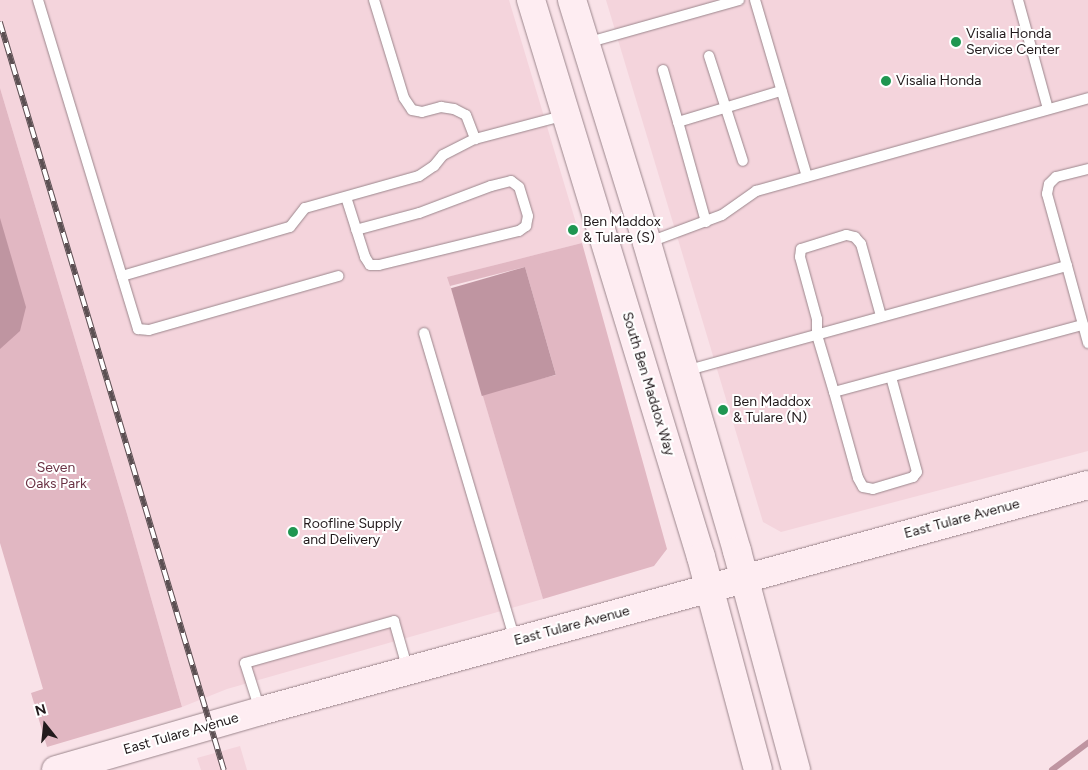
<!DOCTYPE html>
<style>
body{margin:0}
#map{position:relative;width:1088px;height:770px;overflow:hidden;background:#f9e2e8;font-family:Figtree,sans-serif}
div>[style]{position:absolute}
.built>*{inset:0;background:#f4d4dc}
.green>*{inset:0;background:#e1b7c2}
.water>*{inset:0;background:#bf95a1;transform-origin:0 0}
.stream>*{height:5.5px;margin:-2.75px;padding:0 2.75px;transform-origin:2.75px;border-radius:2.75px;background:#bf95a1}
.roads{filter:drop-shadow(0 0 1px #9b868c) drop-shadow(0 0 1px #9b868c)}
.lane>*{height:10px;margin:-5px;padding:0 5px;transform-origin:5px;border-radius:5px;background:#fff}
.secondary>*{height:28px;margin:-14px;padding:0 14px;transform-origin:14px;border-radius:14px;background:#feedf2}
.rail>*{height:5.5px;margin-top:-2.75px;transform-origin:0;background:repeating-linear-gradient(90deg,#fff 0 11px,#5c5053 0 22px);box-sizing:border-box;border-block:1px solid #5c5053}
.dots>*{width:14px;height:14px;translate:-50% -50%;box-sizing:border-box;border:2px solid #fff;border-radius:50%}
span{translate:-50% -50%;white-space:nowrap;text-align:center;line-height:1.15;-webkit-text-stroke:4px #fff;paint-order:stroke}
.poi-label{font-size:14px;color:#221a1c}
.left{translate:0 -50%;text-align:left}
.street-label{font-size:14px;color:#221a1c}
.park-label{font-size:14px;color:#6b3345}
.north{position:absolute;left:20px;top:700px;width:50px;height:50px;-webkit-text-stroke:4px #fff;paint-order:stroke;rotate:344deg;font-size:14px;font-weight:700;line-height:20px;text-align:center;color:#221a1c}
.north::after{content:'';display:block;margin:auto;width:18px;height:22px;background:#221a1c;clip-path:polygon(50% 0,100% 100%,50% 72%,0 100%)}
</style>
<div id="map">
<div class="built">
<i style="clip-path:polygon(0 0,509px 0,582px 243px,448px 277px,543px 599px,227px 689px,182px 707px,127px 514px,0 88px)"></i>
<i style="clip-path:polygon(606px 0,1088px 0,1088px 451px,781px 532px,763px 522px)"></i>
<i style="clip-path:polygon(240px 746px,247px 770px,201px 770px,197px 758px)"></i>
</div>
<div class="green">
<i style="clip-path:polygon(0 88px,127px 514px,182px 707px,47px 747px,31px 693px,43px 689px,0 543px)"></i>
<i style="clip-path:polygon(582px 243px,667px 549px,654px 566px,543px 599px,482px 393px,556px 375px,525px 267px,450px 286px,447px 277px)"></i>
</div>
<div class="water">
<i style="clip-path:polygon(0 218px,26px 307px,20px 331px,0 349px)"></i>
<i style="left:525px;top:267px;width:112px;height:77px;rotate:74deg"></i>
</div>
<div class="stream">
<i style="left:1052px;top:770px;width:45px;rotate:-36.9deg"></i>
</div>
<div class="roads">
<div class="lane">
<i style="left:38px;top:0;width:344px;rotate:73.1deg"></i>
<i style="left:138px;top:329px;width:11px;rotate:5deg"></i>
<i style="left:149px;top:330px;width:197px;rotate:-15.9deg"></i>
<i style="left:374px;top:0;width:102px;rotate:73deg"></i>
<i style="left:404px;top:98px;width:14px;rotate:56deg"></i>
<i style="left:412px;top:110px;width:10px;rotate:11deg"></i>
<i style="left:422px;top:112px;width:20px;rotate:-15deg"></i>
<i style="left:441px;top:107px;width:13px;rotate:9deg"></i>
<i style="left:454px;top:109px;width:13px;rotate:27deg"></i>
<i style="left:466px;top:115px;width:26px;rotate:69deg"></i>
<i style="left:475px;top:139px;width:94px;rotate:-14.8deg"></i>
<i style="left:755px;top:0;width:184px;rotate:73.6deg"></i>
<i style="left:1018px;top:0;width:113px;rotate:74.6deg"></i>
<i style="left:586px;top:43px;width:159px;rotate:-15.7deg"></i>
<i style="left:709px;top:56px;width:110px;rotate:72.1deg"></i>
<i style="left:663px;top:70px;width:54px;rotate:73.9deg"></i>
<i style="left:346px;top:197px;width:63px;rotate:72.4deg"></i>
<i style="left:365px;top:257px;width:9px;rotate:58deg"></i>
<i style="left:370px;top:265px;width:9px"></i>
<i style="left:379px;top:265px;width:144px;rotate:-13.7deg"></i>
<i style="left:519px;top:231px;width:9px;rotate:-36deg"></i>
<i style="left:526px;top:226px;width:10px;rotate:-79deg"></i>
<i style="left:528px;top:216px;width:30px;rotate:-107deg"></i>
<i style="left:519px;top:187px;width:10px;rotate:-143deg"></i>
<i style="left:511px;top:181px;width:21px;rotate:166deg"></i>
<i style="left:491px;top:186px;width:77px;rotate:159.4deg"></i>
<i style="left:419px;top:213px;width:65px;rotate:164.9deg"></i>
<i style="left:706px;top:222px;width:104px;rotate:-105.6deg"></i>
<i style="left:678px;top:122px;width:108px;rotate:-16.8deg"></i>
<i style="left:647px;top:243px;width:80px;rotate:-20.5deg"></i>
<i style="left:722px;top:215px;width:42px;rotate:-35.2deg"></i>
<i style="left:756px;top:191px;width:345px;rotate:-15.6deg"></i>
<i style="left:1067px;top:266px;width:80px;rotate:74.7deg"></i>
<i style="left:122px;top:276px;width:175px;rotate:-16.3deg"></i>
<i style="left:290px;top:227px;width:24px;rotate:-52deg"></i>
<i style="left:305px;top:208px;width:118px;rotate:-15.7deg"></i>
<i style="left:419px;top:176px;width:18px;rotate:-34deg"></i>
<i style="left:434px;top:166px;width:14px;rotate:-51deg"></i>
<i style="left:443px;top:155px;width:36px;rotate:-27deg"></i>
<i style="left:881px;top:316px;width:75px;rotate:-105.5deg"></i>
<i style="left:861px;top:244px;width:9px;rotate:-131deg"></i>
<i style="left:855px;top:237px;width:9px;rotate:-167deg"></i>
<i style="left:846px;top:235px;width:47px;rotate:162.7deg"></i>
<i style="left:801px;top:249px;width:8px;rotate:97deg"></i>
<i style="left:800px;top:257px;width:64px;rotate:74.7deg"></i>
<i style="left:817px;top:319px;width:16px;rotate:90deg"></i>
<i style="left:817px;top:335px;width:59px;rotate:73.4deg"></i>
<i style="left:834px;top:392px;width:258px;rotate:-15.1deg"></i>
<i style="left:424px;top:333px;width:321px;rotate:73.5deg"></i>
<i style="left:685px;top:371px;width:396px;rotate:-15.4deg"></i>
<i style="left:1067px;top:266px;width:75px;rotate:-105.5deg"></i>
<i style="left:1047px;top:194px;width:10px;rotate:-79deg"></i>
<i style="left:1049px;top:184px;width:10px;rotate:-45deg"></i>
<i style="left:1056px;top:177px;width:33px;rotate:-14deg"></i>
<i style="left:834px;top:392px;width:89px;rotate:74.4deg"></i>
<i style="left:858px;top:478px;width:10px;rotate:61deg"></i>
<i style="left:863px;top:487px;width:10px;rotate:11deg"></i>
<i style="left:873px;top:489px;width:42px;rotate:-16.7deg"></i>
<i style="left:913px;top:477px;width:6px;rotate:-51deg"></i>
<i style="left:917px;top:472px;width:98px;rotate:-105.3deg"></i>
<i style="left:260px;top:710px;width:49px;rotate:-107.7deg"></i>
<i style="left:245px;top:663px;width:155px;rotate:-15.7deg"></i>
<i style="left:394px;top:621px;width:51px;rotate:74.1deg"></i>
</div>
<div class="secondary">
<i style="left:531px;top:0;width:582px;rotate:73.03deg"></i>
<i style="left:701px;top:557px;width:220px;rotate:75deg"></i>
<i style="left:572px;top:0;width:254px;rotate:72.8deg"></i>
<i style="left:647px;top:243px;width:321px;rotate:73.7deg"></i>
<i style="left:737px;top:551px;width:227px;rotate:74.9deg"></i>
<i style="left:56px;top:770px;width:212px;rotate:-16.1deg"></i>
<i style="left:260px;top:711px;width:858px;rotate:-15.27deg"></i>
</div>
</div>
<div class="rail">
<i style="left:0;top:22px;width:781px;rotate:73.33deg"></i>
</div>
<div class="dots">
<i style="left:956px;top:42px;background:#1f9651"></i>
<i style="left:886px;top:81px;background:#1f9651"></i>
<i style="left:573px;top:230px;background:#1f9651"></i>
<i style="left:723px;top:410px;background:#1f9651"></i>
<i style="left:293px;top:532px;background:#1f9651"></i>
</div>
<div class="poi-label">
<span class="left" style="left:966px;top:42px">Visalia Honda<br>Service Center</span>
<span class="left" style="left:896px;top:81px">Visalia Honda</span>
<span class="left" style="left:583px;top:230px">Ben Maddox<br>&amp; Tulare (S)</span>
<span class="left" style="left:733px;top:410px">Ben Maddox<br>&amp; Tulare (N)</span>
<span class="left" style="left:303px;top:532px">Roofline Supply<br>and Delivery</span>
</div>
<div class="street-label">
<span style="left:648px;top:384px;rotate:73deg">South Ben Maddox Way</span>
<span style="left:962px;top:519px;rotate:-15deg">East Tulare Avenue</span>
<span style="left:572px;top:626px;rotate:-15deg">East Tulare Avenue</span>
<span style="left:181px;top:734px;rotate:-16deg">East Tulare Avenue</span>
</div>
<div class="park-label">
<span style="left:56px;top:476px">Seven<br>Oaks Park</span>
</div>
<div class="north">N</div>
</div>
